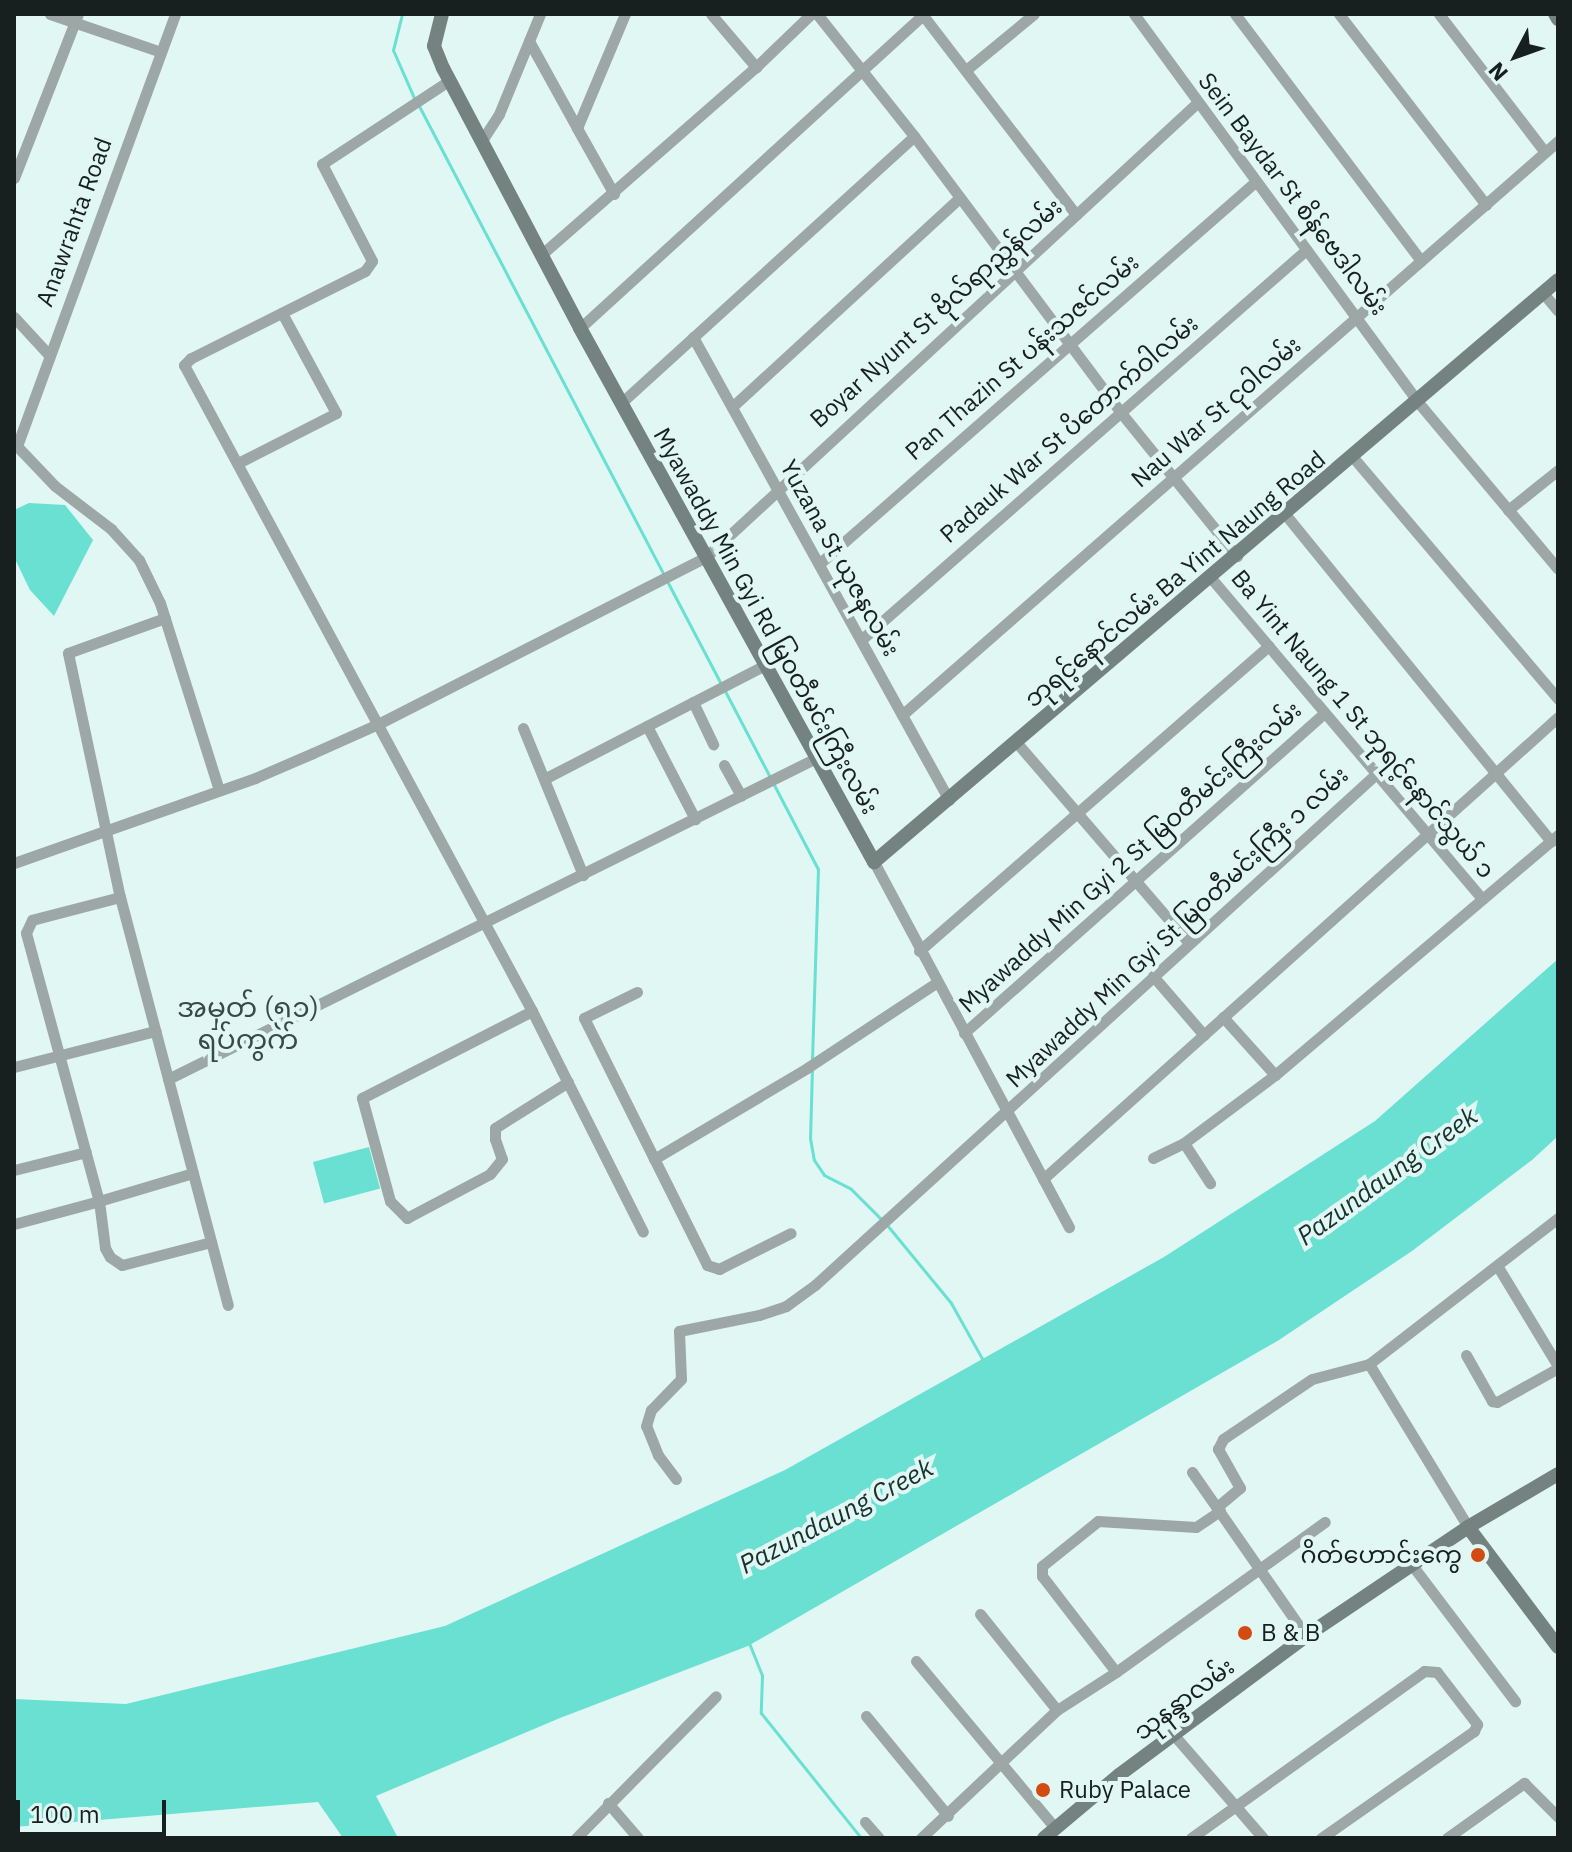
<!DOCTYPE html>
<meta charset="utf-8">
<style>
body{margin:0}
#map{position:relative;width:1572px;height:1852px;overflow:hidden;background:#e0f7f4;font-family:"IBM Plex Sans","Noto Sans Myanmar",sans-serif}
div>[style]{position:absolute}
.water>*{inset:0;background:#69e0d1;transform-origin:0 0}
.stream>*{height:3px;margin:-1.5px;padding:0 1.5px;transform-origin:1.5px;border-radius:1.5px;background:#69e0d1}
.street>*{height:11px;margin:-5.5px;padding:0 5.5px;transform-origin:5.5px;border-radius:5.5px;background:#9da7a5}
.secondary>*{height:14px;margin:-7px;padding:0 7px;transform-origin:7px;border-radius:7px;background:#758380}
.dots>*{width:22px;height:22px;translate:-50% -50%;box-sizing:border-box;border:4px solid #e0f7f4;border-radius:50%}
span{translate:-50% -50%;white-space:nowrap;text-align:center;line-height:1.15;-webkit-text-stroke:8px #e0f7f4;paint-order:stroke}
.street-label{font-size:24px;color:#18201f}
.poi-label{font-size:24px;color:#18201f}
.right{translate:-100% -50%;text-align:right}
.left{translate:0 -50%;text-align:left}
.water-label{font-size:26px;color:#1a302d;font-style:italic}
.quarter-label{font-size:28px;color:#374a47}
.frame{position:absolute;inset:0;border:16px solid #18201f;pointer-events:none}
.north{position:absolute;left:1476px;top:16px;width:80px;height:80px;-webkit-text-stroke:6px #e0f7f4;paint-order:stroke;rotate:229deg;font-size:22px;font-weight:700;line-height:32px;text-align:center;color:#18201f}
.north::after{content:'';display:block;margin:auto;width:28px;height:36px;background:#18201f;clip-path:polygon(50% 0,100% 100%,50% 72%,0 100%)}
.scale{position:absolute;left:16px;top:1800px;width:150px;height:36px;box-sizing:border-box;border:4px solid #18201f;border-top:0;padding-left:10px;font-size:24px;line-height:28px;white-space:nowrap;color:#18201f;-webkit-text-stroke:6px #e0f7f4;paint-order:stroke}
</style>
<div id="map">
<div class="water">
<i style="clip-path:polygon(29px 503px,65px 505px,93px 540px,54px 616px,30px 590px,14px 557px,14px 510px)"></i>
<i style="clip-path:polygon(1558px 959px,1558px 1136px,1532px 1160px,1412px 1251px,1279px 1340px,748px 1646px,560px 1718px,376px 1796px,398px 1838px,343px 1838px,318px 1802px,14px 1827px,14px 1699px,126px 1704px,445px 1626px,785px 1470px,1164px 1257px,1375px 1121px)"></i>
<i style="left:369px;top:1147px;width:43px;height:58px;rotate:75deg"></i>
</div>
<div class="stream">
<i style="left:402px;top:14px;width:37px;rotate:104deg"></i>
<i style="left:393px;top:50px;width:55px;rotate:66.3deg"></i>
<i style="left:419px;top:106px;width:529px;rotate:62.42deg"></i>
<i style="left:667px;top:581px;width:116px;rotate:62.3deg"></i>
<i style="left:725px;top:691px;width:97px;rotate:62.4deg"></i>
<i style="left:773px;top:783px;width:97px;rotate:62.4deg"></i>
<i style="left:818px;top:869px;width:192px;rotate:91.8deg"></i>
<i style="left:812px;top:1068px;width:70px;rotate:91.6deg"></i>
<i style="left:810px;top:1138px;width:22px;rotate:80deg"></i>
<i style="left:814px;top:1160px;width:18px;rotate:56deg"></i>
<i style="left:824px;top:1175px;width:30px;rotate:27deg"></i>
<i style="left:851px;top:1189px;width:44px;rotate:45deg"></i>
<i style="left:887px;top:1225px;width:101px;rotate:50.6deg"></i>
<i style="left:951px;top:1303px;width:68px;rotate:60.8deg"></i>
<i style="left:749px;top:1643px;width:35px;rotate:68deg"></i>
<i style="left:762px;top:1676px;width:37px;rotate:92deg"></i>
<i style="left:761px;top:1713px;width:160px;rotate:51.3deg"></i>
</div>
<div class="street">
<i style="left:50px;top:14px;width:117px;rotate:18.9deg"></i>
<i style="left:711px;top:14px;width:70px;rotate:49.7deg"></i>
<i style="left:817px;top:14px;width:156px;rotate:51.5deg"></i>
<i style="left:914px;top:136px;width:347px;rotate:53.2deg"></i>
<i style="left:1122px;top:414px;width:183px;rotate:51deg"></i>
<i style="left:922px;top:14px;width:253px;rotate:52.5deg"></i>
<i style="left:1134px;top:14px;width:479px;rotate:53.8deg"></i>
<i style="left:1417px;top:401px;width:219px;rotate:50deg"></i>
<i style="left:1235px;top:14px;width:309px;rotate:53deg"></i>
<i style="left:1339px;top:14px;width:241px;rotate:52.4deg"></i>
<i style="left:1439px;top:14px;width:174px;rotate:52.5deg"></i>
<i style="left:529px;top:41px;width:99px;rotate:61.1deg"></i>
<i style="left:966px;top:70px;width:88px;rotate:-39.5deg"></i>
<i style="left:450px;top:80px;width:153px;rotate:146.7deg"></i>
<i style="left:322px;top:164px;width:109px;rotate:62.7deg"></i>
<i style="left:372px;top:261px;width:12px;rotate:125deg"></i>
<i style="left:365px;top:271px;width:195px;rotate:153.4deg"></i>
<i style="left:191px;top:358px;width:10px;rotate:135deg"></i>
<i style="left:184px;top:365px;width:734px;rotate:61.69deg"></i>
<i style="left:481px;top:142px;width:33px;rotate:-57deg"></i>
<i style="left:499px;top:114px;width:108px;rotate:-67.7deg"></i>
<i style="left:14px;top:178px;width:176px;rotate:-68.7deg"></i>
<i style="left:614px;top:194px;width:76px;rotate:-119.3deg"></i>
<i style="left:577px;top:128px;width:124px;rotate:-67.2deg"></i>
<i style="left:541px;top:255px;width:286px;rotate:-41.2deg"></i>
<i style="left:756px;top:67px;width:76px;rotate:-43.9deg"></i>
<i style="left:1543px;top:293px;width:23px;rotate:50deg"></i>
<i style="left:14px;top:317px;width:50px;rotate:47.4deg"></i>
<i style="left:580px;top:328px;width:464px;rotate:-42.4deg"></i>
<i style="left:693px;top:337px;width:529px;rotate:61.06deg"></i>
<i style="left:621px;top:403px;width:396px;rotate:-42.3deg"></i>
<i style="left:732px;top:407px;width:309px;rotate:-42.6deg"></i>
<i style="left:14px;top:443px;width:59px;rotate:46.4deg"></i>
<i style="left:55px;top:486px;width:71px;rotate:37.5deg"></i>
<i style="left:111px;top:529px;width:42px;rotate:47.9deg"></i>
<i style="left:139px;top:560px;width:48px;rotate:64deg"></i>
<i style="left:160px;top:603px;width:196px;rotate:72.5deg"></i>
<i style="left:17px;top:446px;width:460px;rotate:-69.9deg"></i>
<i style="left:1352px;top:456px;width:319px;rotate:49.7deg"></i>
<i style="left:238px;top:463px;width:110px;rotate:-27deg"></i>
<i style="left:336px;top:413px;width:114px;rotate:-118.4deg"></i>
<i style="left:1508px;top:510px;width:64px;rotate:-38.7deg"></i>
<i style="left:1285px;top:514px;width:422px;rotate:50.9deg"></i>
<i style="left:819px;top:564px;width:580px;rotate:-41.22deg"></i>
<i style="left:1211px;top:578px;width:420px;rotate:49.8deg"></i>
<i style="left:165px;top:618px;width:103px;rotate:160.2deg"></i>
<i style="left:68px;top:653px;width:249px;rotate:78deg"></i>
<i style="left:120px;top:897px;width:422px;rotate:75.2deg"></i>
<i style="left:861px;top:640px;width:592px;rotate:-41.23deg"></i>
<i style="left:693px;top:702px;width:47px;rotate:64.5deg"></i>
<i style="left:902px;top:715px;width:872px;rotate:-41.19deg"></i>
<i style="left:647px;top:726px;width:105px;rotate:62.7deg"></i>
<i style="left:523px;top:728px;width:159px;rotate:67.8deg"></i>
<i style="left:1017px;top:743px;width:262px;rotate:49.3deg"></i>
<i style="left:724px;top:765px;width:35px;rotate:61deg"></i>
<i style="left:544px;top:779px;width:249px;rotate:-27.3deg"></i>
<i style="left:874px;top:862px;width:414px;rotate:61.9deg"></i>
<i style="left:14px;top:863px;width:256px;rotate:-19.4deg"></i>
<i style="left:255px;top:778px;width:63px;rotate:-23.3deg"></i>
<i style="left:313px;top:753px;width:73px;rotate:-24.1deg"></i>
<i style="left:380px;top:723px;width:366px;rotate:-27deg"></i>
<i style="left:706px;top:557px;width:669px;rotate:-42.76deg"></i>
<i style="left:120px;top:897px;width:91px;rotate:165.4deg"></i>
<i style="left:32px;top:920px;width:14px;rotate:115deg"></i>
<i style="left:26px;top:933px;width:278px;rotate:74.8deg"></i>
<i style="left:99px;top:1201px;width:98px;rotate:-16.6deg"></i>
<i style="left:919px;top:951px;width:464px;rotate:-41.1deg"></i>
<i style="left:1153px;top:976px;width:78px;rotate:49.2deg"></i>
<i style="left:637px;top:992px;width:59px;rotate:153.9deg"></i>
<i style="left:584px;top:1018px;width:276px;rotate:63.5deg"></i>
<i style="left:707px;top:1265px;width:13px;rotate:18deg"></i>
<i style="left:719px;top:1269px;width:80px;rotate:-26.6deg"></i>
<i style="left:1223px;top:1017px;width:78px;rotate:48.1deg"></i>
<i style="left:1275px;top:1075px;width:371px;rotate:-40.3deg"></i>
<i style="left:964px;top:1033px;width:482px;rotate:-41.6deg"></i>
<i style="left:14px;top:1067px;width:146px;rotate:-14.3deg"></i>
<i style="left:168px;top:1079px;width:723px;rotate:-26.35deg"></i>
<i style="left:568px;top:1082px;width:86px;rotate:147.8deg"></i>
<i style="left:495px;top:1128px;width:11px;rotate:90deg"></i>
<i style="left:495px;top:1139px;width:21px;rotate:71deg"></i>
<i style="left:502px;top:1159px;width:19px;rotate:129deg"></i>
<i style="left:490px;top:1174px;width:94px;rotate:152.1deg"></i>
<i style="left:407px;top:1218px;width:24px;rotate:-135deg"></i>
<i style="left:390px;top:1201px;width:107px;rotate:-105.2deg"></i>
<i style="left:362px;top:1098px;width:191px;rotate:-27.1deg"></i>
<i style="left:532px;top:1011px;width:65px;rotate:63.4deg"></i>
<i style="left:561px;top:1069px;width:182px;rotate:63.3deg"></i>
<i style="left:1184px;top:1143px;width:48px;rotate:57deg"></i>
<i style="left:1153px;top:1158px;width:34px;rotate:-26deg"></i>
<i style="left:1184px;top:1143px;width:114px;rotate:-36.8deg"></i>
<i style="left:654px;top:1159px;width:178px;rotate:-30.7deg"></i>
<i style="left:807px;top:1068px;width:154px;rotate:-33.4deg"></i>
<i style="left:14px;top:1170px;width:74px;rotate:-14deg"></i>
<i style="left:1043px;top:1179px;width:692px;rotate:-41.89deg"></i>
<i style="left:14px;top:1224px;width:88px;rotate:-15.1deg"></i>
<i style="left:99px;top:1201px;width:47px;rotate:82.7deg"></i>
<i style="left:105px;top:1248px;width:10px;rotate:61deg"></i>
<i style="left:110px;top:1257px;width:14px;rotate:34deg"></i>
<i style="left:122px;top:1265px;width:92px;rotate:-14.5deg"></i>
<i style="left:1498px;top:1267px;width:116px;rotate:58.8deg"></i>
<i style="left:1466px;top:1355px;width:53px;rotate:60.5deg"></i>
<i style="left:1492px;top:1401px;width:5px;rotate:11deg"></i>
<i style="left:1497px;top:1402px;width:70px;rotate:-29.1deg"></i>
<i style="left:1369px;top:1364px;width:191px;rotate:58.7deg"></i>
<i style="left:1192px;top:1472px;width:200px;rotate:55.2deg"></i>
<i style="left:676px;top:1479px;width:30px;rotate:-127deg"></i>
<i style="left:658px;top:1455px;width:31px;rotate:-112deg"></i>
<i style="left:646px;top:1426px;width:17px;rotate:-73deg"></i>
<i style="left:651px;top:1410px;width:43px;rotate:-45.9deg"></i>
<i style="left:681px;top:1379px;width:48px;rotate:-92.4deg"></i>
<i style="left:679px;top:1331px;width:82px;rotate:-11.3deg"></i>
<i style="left:759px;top:1315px;width:28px;rotate:-18deg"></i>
<i style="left:786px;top:1306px;width:36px;rotate:-36deg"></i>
<i style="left:815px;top:1285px;width:759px;rotate:-42.33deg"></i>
<i style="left:1217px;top:1507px;width:30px;rotate:-40deg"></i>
<i style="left:1240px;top:1488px;width:45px;rotate:-119.4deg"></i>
<i style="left:1218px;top:1449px;width:11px;rotate:-63deg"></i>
<i style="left:1223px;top:1439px;width:107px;rotate:-34deg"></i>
<i style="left:1312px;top:1379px;width:59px;rotate:-14.7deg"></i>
<i style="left:1369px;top:1364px;width:239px;rotate:-37.7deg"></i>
<i style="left:1412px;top:1565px;width:171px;rotate:52.9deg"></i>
<i style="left:980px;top:1614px;width:123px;rotate:51.3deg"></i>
<i style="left:916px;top:1661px;width:217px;rotate:50.2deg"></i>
<i style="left:1116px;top:1672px;width:121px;rotate:-127.6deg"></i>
<i style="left:1042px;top:1576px;width:10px;rotate:-90deg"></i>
<i style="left:1042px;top:1566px;width:72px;rotate:-38.8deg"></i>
<i style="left:1098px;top:1521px;width:98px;rotate:3.5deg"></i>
<i style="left:1196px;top:1527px;width:29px;rotate:-34deg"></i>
<i style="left:866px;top:1716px;width:129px;rotate:50.6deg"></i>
<i style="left:1173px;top:1734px;width:138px;rotate:49.1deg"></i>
<i style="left:608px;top:1803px;width:46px;rotate:49.4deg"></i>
<i style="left:865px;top:1822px;width:21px;rotate:49deg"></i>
<i style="left:576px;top:1838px;width:199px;rotate:-45.4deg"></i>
<i style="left:921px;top:1838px;width:187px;rotate:-43.3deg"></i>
<i style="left:1057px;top:1710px;width:70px;rotate:-32.8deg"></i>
<i style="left:1116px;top:1672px;width:257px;rotate:-35.7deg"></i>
<i style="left:1191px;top:1838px;width:287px;rotate:-35.6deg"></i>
<i style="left:1424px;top:1671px;width:13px;rotate:4deg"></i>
<i style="left:1437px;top:1672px;width:66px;rotate:52.4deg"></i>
<i style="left:1477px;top:1724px;width:8px;rotate:113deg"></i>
<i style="left:1474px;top:1731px;width:187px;rotate:145deg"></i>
<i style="left:1447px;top:1838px;width:95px;rotate:-35.5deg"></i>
<i style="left:1524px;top:1783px;width:48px;rotate:45deg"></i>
</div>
<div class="secondary">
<i style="left:442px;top:14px;width:33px;rotate:104deg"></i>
<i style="left:434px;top:46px;width:24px;rotate:68deg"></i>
<i style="left:443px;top:68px;width:294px;rotate:62.2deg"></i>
<i style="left:580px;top:328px;width:610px;rotate:61.16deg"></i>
<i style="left:874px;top:862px;width:898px;rotate:-40.39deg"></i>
<i style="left:1555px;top:14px;width:6px;rotate:59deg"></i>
<i style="left:1468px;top:1527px;width:150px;rotate:53.1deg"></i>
<i style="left:1044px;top:1838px;width:98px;rotate:-40deg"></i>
<i style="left:1119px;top:1775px;width:233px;rotate:-36.6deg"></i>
<i style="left:1306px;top:1636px;width:195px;rotate:-33.9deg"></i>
<i style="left:1468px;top:1527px;width:104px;rotate:-30.5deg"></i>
</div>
<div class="dots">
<i style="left:1478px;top:1555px;background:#d24b12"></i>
<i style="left:1245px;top:1633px;background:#d24b12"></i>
<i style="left:1043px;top:1790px;background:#d24b12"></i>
</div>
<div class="street-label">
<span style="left:1293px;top:194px;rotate:53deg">Sein Baydar St စိန်ဗေဒါလမ်း</span>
<span style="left:74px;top:222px;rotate:-70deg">Anawrahta Road</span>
<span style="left:936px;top:313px;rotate:-42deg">Boyar Nyunt St ဗိုလ်ရာညွှန်လမ်း</span>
<span style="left:1022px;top:357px;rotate:-41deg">Pan Thazin St ပန်းသဇင်လမ်း</span>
<span style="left:1216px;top:412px;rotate:-41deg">Nau War St ငုဝါလမ်း</span>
<span style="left:1069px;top:429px;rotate:-41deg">Padauk War St ပိတောက်ဝါလမ်း</span>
<span style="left:840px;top:558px;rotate:61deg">Yuzana St ယုဇနလမ်း</span>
<span style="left:1175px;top:579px;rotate:-40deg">ဘုရင့်နောင်လမ်း Ba Yint Naung Road</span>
<span style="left:766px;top:621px;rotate:61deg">Myawaddy Min Gyi Rd မြဝတီမင်းကြီးလမ်း</span>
<span style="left:1363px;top:724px;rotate:50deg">Ba Yint Naung 1 St ဘုရင့်နောင်သွယ် ၁</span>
<span style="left:1130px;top:857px;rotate:-42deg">Myawaddy Min Gyi 2 St မြဝတီမင်းကြီးလမ်း</span>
<span style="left:1177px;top:927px;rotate:-43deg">Myawaddy Min Gyi St မြဝတီမင်းကြီး ၁ လမ်း</span>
<span style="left:1184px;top:1699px;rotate:-37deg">သုနန္ဒာလမ်း</span>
</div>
<div class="poi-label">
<span class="right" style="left:1462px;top:1555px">ဂိတ်ဟောင်းကွေ</span>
<span class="left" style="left:1261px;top:1633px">B &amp; B</span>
<span class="left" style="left:1059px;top:1790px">Ruby Palace</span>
</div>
<div class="water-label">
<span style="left:1387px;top:1176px;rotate:-36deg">Pazundaung Creek</span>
<span style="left:836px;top:1516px;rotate:-28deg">Pazundaung Creek</span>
</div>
<div class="quarter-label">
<span style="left:248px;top:1023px">အမှတ် (၅၁)<br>ရပ်ကွက်</span>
</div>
<div class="frame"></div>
<div class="north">N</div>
<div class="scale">100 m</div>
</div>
